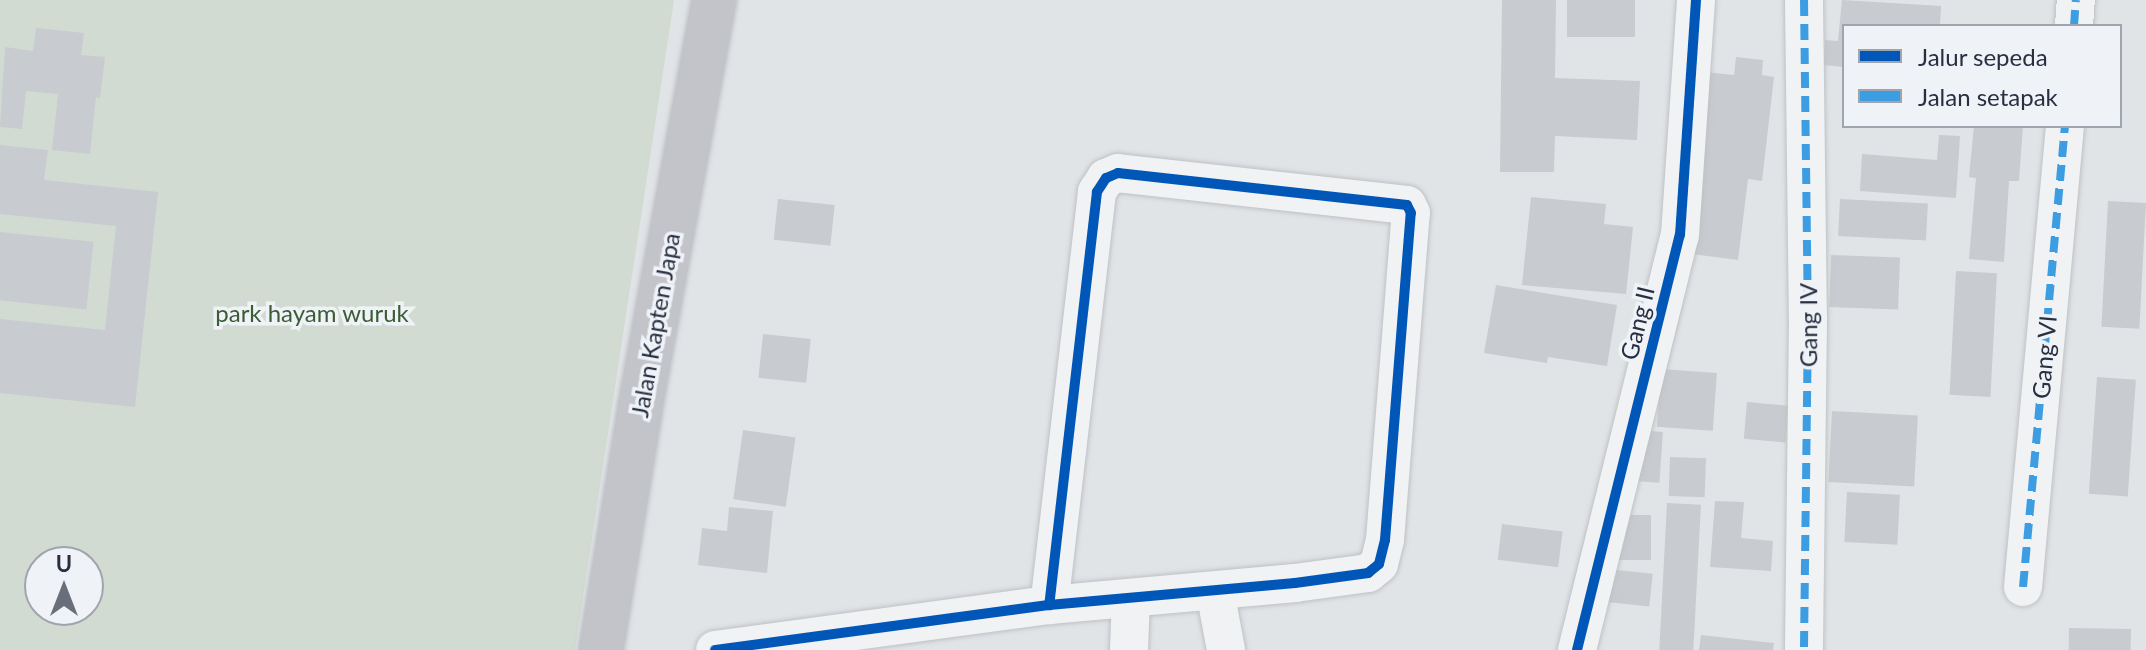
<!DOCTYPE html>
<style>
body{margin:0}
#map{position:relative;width:2146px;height:650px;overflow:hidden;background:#e1e4e7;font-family:Lato,sans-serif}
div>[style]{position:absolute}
.green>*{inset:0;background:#d1dbd2}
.building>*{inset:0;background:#c8cbcf;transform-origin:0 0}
.roads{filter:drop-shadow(0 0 2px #bec1c5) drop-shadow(0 0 2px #bec1c5)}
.street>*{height:38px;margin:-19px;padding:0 19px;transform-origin:19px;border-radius:19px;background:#f1f2f3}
.secondary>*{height:44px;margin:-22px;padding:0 22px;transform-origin:22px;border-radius:22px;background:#c2c4c9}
.quiet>*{height:8px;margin-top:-4px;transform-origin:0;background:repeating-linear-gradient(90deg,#3d9de3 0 16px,transparent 0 24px)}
.cycleway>*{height:10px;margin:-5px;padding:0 5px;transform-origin:5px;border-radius:5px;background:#0057b8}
span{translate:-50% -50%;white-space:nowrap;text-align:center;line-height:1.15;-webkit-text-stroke:7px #eff2f6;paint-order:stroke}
.park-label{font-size:24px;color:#3a5d34}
.street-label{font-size:24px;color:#282f41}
.legend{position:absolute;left:1842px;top:24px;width:280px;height:104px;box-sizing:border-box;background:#eff2f6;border:2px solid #9fa4ae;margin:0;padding:10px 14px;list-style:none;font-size:24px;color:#282f41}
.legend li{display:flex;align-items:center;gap:16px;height:40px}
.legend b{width:40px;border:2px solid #9fa4ae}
.north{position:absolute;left:24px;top:546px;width:80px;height:80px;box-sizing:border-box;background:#eff2f6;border:2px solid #9fa4ae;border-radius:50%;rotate:0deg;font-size:22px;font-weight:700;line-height:32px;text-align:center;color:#282f41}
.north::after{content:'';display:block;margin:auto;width:28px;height:36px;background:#696e7b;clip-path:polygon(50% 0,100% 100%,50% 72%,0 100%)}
</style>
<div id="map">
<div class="green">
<i style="clip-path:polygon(evenodd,0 0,674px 0,575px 650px,0 650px,0 0,40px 562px,88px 562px,88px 610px,40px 610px,40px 562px)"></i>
</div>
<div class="building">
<i style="clip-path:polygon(1502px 0,1556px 0,1555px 78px,1640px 81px,1637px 140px,1555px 136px,1554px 172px,1500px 172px)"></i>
<i style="left:1567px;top:0;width:68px;height:37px"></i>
<i style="clip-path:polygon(1842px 0,1941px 6px,1940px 26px,1844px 26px,1844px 67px,1824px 65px,1825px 40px,1838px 41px)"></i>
<i style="clip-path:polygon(36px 28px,84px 33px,81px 55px,105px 57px,100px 98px,96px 97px,90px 154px,52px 150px,58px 94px,26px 91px,22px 129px,0 127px,5px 47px,33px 51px)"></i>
<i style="clip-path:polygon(1736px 57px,1763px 60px,1762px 75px,1774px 77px,1762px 181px,1748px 179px,1738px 260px,1684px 253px,1705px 72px,1734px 75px)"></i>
<i style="clip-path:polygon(1974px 126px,2023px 126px,2019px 181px,2009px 181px,2004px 262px,1969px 259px,1976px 178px,1969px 177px)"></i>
<i style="clip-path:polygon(1939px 135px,1960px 136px,1956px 198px,1860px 191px,1862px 154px,1937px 160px)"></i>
<i style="clip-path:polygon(0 145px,48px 150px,44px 180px,158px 192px,135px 407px,0 393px,0 319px,105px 330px,116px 226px,0 214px)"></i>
<i style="clip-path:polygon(1531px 197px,1606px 204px,1604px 224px,1633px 227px,1626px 294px,1522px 285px)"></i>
<i style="left:778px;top:199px;width:57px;height:41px;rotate:6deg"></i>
<i style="left:1840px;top:199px;width:88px;height:37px;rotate:3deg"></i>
<i style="left:2108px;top:201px;width:38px;height:126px;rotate:3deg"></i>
<i style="left:0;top:232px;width:94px;height:68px;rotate:6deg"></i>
<i style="left:1831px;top:255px;width:69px;height:52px;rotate:2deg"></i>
<i style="left:1956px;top:271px;width:41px;height:124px;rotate:3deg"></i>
<i style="clip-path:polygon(1496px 285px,1617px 305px,1607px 366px,1548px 357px,1547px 363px,1484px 353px)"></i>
<i style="left:763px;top:334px;width:48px;height:44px;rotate:6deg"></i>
<i style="left:1661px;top:369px;width:56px;height:58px;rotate:4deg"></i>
<i style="left:2097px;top:377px;width:39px;height:117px;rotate:4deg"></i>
<i style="left:1747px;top:402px;width:42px;height:37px;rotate:5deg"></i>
<i style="left:1832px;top:411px;width:86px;height:71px;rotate:3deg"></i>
<i style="left:743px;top:430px;width:53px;height:70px;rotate:8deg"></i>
<i style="left:1636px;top:430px;width:27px;height:51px;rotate:4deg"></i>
<i style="left:1670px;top:457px;width:36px;height:39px;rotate:2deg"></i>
<i style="left:1847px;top:492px;width:53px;height:50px;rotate:3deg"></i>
<i style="clip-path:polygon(1715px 501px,1744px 502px,1741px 538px,1773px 541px,1771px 571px,1710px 567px)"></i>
<i style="left:1667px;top:503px;width:34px;height:147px;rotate:3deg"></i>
<i style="clip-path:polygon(729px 507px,773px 511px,767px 573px,698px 565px,702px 528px,727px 531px)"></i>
<i style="left:1619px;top:515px;width:32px;height:45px"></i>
<i style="left:1502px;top:524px;width:61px;height:36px;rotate:7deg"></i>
<i style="left:1608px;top:569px;width:45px;height:33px;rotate:6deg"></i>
<i style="left:2069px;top:628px;width:62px;height:22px;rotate:1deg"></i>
<i style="clip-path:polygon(1701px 635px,1774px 643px,1773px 650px,1699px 650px)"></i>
</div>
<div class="roads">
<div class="street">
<i style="left:1804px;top:0;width:319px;rotate:89.3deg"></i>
<i style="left:1808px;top:319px;width:331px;rotate:90.7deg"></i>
<i style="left:2074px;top:26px;width:26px;rotate:-86deg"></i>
<i style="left:2023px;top:587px;width:463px;rotate:-84.8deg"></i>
<i style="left:1215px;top:591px;width:60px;rotate:79.4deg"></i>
<i style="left:715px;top:650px;width:337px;rotate:-7.7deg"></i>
<i style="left:1049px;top:605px;width:247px;rotate:-5.1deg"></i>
<i style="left:1295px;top:583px;width:74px;rotate:-7.8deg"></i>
<i style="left:1368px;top:573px;width:14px;rotate:-39deg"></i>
<i style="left:1379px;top:564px;width:25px;rotate:-76deg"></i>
<i style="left:1385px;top:540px;width:328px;rotate:-85.5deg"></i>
<i style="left:1411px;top:213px;width:9px;rotate:-117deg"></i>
<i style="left:1407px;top:205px;width:291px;rotate:-173.7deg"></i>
<i style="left:1118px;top:173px;width:13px;rotate:157deg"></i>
<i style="left:1106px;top:178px;width:17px;rotate:123deg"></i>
<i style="left:1097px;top:192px;width:416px;rotate:96.6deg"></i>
<i style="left:1129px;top:650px;width:52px;rotate:-87.8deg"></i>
<i style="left:1577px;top:650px;width:428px;rotate:-76.1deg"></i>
<i style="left:1680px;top:235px;width:236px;rotate:-86.1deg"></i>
</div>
<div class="secondary">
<i style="left:601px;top:650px;width:245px;rotate:-80.8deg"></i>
<i style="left:640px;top:408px;width:415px;rotate:-79.7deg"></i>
</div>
</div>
<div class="quiet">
<i style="left:1804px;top:0;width:319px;rotate:89.3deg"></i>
<i style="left:1808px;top:319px;width:331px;rotate:90.7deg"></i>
<i style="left:2074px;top:26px;width:26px;rotate:-86deg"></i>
<i style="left:2023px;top:587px;width:463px;rotate:-84.8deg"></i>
</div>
<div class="cycleway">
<i style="left:715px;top:650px;width:337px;rotate:-7.7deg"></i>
<i style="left:1049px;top:605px;width:247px;rotate:-5.1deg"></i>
<i style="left:1295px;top:583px;width:74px;rotate:-7.8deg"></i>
<i style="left:1368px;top:573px;width:14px;rotate:-39deg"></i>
<i style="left:1379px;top:564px;width:25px;rotate:-76deg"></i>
<i style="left:1385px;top:540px;width:328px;rotate:-85.5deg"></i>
<i style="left:1411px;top:213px;width:9px;rotate:-117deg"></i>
<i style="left:1407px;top:205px;width:291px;rotate:-173.7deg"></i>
<i style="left:1118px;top:173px;width:13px;rotate:157deg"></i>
<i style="left:1106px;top:178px;width:17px;rotate:123deg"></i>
<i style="left:1097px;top:192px;width:416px;rotate:96.6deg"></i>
<i style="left:1577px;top:650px;width:428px;rotate:-76.1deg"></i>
<i style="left:1680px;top:235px;width:236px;rotate:-86.1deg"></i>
</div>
<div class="park-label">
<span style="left:312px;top:313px">park hayam wuruk</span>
</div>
<div class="street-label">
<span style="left:1637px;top:323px;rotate:-76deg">Gang II</span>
<span style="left:655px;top:325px;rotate:-80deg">Jalan Kapten Japa</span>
<span style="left:1808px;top:325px;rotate:-90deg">Gang IV</span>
<span style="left:2044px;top:357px;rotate:-85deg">Gang VI</span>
</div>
<ul class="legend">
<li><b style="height:10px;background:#0057b8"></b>Jalur sepeda</li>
<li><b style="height:10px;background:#3d9de3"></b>Jalan setapak</li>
</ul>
<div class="north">U</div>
</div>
